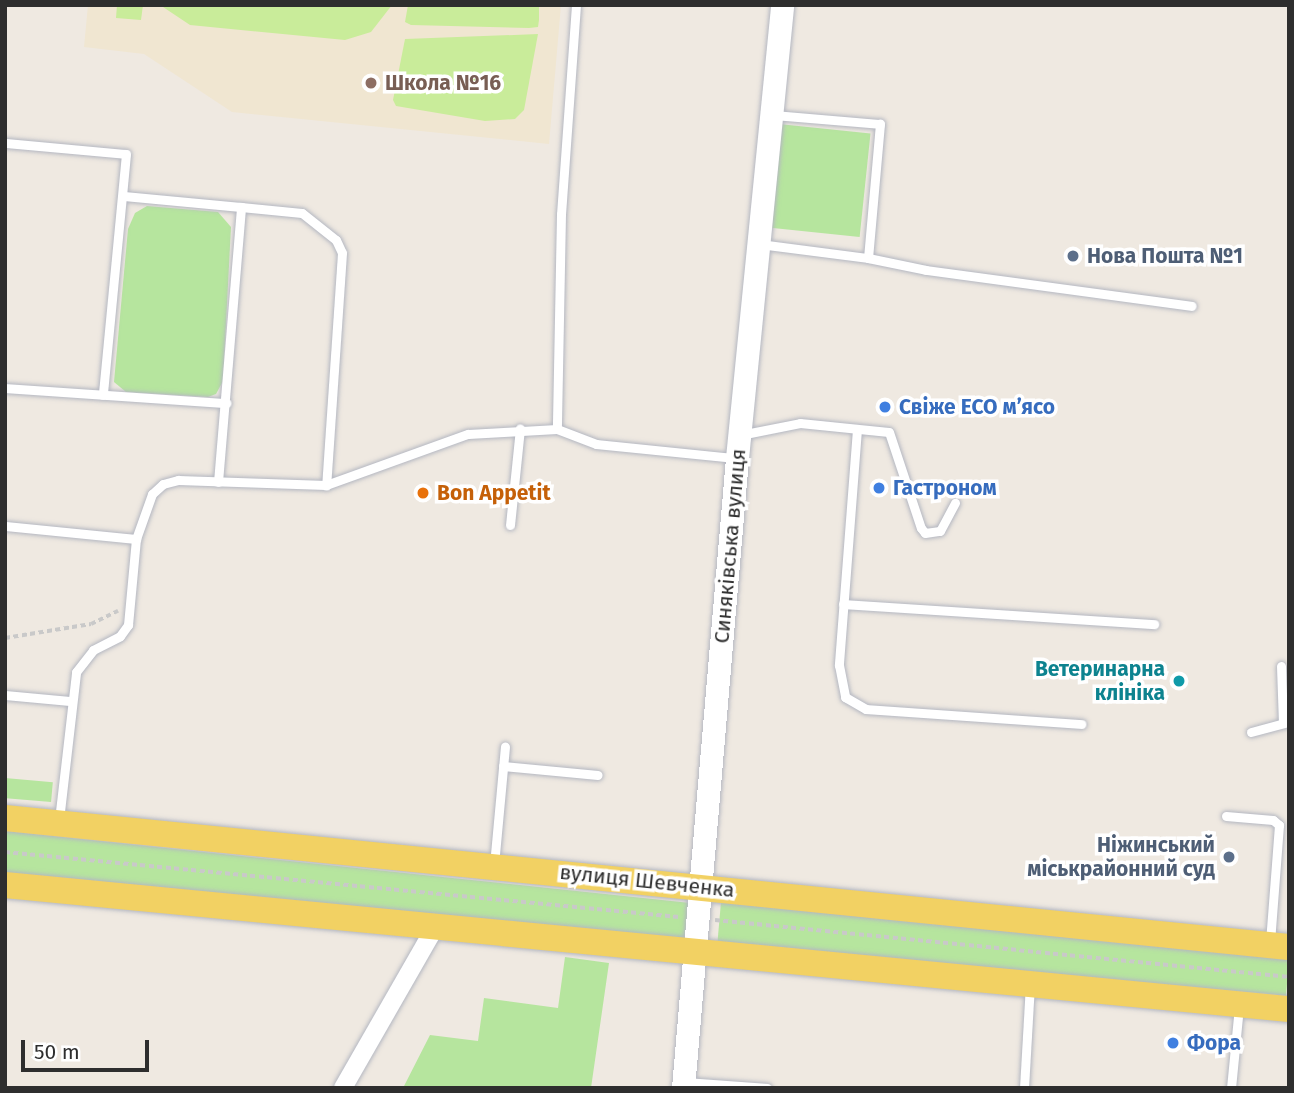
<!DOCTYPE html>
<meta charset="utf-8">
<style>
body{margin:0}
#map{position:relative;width:1294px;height:1093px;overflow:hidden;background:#efe9e1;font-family:"Fira Sans",sans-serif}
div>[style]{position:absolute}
.education>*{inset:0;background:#f0e6d1}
.green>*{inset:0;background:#b6e59e;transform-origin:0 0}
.pitch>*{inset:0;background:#c9ec9a}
.path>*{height:3.5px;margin-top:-1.75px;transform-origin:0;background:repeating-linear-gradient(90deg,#c9c9c9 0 5px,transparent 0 8.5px)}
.roads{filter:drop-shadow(0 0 2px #b4b7c1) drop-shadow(0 0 2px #b4b7c1)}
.lane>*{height:9px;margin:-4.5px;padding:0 4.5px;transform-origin:4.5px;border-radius:4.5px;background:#fff}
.street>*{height:18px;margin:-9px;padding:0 9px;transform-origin:9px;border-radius:9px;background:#fff}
.secondary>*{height:23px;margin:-11.5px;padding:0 11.5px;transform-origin:11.5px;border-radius:11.5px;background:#fff}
.primary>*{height:26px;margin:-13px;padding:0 13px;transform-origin:13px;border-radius:13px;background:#f2d163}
.dots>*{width:19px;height:19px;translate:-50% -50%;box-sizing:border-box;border:4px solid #fff;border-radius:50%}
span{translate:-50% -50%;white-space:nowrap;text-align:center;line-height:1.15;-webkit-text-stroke:7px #fff;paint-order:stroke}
.education-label{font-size:21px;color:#785e54;font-weight:700}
.left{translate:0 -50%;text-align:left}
.service-label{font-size:21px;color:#4e5e75;font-weight:700}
.right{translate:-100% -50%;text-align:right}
.shop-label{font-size:21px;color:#366cbe;font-weight:700}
.food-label{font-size:21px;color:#c56008;font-weight:700}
.street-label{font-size:21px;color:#2e2e2e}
.culture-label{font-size:21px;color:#0d838f;font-weight:700}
.frame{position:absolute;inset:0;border:7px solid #2e2e2e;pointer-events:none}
.scale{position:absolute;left:21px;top:1040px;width:128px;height:32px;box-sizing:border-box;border:4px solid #2e2e2e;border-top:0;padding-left:9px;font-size:21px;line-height:24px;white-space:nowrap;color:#2e2e2e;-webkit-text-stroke:5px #fff;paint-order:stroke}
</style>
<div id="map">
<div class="education">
<i style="clip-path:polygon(88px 5px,561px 5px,549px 144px,232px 112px,144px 54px,84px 47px)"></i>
</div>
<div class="green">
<i style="left:779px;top:124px;width:92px;height:104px;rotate:6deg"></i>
<i style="clip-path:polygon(147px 206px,218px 212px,231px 227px,223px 381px,216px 394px,208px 397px,126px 392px,114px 382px,128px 229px,135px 213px)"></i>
<i style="left:5px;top:778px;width:48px;height:20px;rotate:5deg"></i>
<i style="left:5px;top:831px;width:687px;height:43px;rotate:6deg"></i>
<i style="left:721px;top:902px;width:571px;height:44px;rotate:5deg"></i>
<i style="clip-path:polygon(565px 957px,609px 963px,591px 1088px,403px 1088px,430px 1035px,478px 1041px,484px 998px,558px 1008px)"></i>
</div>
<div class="pitch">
<i style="clip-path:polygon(117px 5px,143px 5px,141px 20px,116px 18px)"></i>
<i style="clip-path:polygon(160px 5px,392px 5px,371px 32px,345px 40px,190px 25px)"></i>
<i style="clip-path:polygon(408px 5px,539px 5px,539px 20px,538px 27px,529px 28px,411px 25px,405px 22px)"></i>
<i style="clip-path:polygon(538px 34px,524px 110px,515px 119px,485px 121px,396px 106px,393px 100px,405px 39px)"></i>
</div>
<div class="path">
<i style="left:5px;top:638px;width:87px;rotate:-9.2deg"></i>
<i style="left:91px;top:624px;width:30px;rotate:-26deg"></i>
<i style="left:5px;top:852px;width:677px;rotate:5.51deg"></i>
<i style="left:715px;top:920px;width:577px;rotate:5.67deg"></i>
</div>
<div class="roads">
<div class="lane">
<i style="left:576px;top:5px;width:210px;rotate:94.1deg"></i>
<i style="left:561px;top:214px;width:215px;rotate:91.1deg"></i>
<i style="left:557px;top:429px;width:42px;rotate:21deg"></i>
<i style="left:596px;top:444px;width:140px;rotate:5.8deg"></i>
<i style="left:5px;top:143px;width:121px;rotate:5.2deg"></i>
<i style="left:126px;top:154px;width:242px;rotate:95.5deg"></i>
<i style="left:123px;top:196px;width:119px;rotate:5.3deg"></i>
<i style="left:760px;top:244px;width:109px;rotate:7.4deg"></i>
<i style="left:868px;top:258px;width:135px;rotate:-84.9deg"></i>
<i style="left:880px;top:124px;width:108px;rotate:-175.2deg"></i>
<i style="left:868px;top:258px;width:59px;rotate:11.7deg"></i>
<i style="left:926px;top:270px;width:268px;rotate:7.7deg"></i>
<i style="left:5px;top:388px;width:222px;rotate:3.9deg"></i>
<i style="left:857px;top:429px;width:237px;rotate:94.4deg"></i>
<i style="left:839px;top:665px;width:33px;rotate:79deg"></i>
<i style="left:845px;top:697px;width:24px;rotate:30deg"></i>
<i style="left:866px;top:709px;width:216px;rotate:4deg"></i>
<i style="left:740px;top:435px;width:61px;rotate:-11.3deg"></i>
<i style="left:800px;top:423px;width:89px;rotate:5.8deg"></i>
<i style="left:889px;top:432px;width:101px;rotate:71.6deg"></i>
<i style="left:921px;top:528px;width:6px;rotate:51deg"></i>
<i style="left:925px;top:533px;width:15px;rotate:-8deg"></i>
<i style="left:940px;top:531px;width:32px;rotate:-62deg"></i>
<i style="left:218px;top:482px;width:276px;rotate:-85.2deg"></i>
<i style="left:241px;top:207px;width:61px;rotate:5.6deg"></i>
<i style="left:302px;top:213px;width:43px;rotate:38.5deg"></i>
<i style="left:336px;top:240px;width:14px;rotate:65deg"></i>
<i style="left:342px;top:253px;width:233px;rotate:93.9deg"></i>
<i style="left:510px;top:525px;width:97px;rotate:-84.1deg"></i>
<i style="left:5px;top:526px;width:132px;rotate:5.7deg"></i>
<i style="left:843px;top:604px;width:312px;rotate:3.7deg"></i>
<i style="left:1281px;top:666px;width:57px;rotate:88deg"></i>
<i style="left:5px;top:695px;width:65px;rotate:5.3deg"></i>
<i style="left:1251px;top:732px;width:39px;rotate:-15deg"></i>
<i style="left:503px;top:766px;width:95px;rotate:5.4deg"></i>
<i style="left:1226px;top:816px;width:47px;rotate:4.9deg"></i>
<i style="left:1273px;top:820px;width:8px;rotate:40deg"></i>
<i style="left:1279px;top:825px;width:118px;rotate:94.4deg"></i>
<i style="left:59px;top:820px;width:149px;rotate:-83.4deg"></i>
<i style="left:76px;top:672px;width:28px;rotate:-52deg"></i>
<i style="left:93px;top:650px;width:30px;rotate:-27deg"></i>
<i style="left:120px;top:636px;width:14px;rotate:-54deg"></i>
<i style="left:128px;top:625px;width:86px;rotate:-84.7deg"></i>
<i style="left:136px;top:539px;width:48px;rotate:-70.4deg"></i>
<i style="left:152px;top:494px;width:15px;rotate:-42deg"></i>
<i style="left:163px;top:484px;width:16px;rotate:-15deg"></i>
<i style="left:178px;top:480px;width:148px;rotate:1.9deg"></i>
<i style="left:326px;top:485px;width:151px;rotate:-19.8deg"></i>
<i style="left:468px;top:434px;width:89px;rotate:-3.2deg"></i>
<i style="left:494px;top:865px;width:119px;rotate:-84.7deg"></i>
<i style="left:686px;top:1082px;width:81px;rotate:4.2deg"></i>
<i style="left:1024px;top:1088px;width:103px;rotate:-86.7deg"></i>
<i style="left:1231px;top:1088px;width:82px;rotate:-84.4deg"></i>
</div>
<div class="street">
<i style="left:343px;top:1088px;width:189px;rotate:-60.2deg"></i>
</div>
<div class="secondary">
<i style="left:683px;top:1088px;width:632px;rotate:-85.1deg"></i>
<i style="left:737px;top:458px;width:455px;rotate:-84.3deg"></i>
</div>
<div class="primary">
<i style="left:5px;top:818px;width:1290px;rotate:5.74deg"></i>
<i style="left:5px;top:885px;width:1290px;rotate:5.52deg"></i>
</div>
</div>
<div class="dots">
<i style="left:371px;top:83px;background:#8d6e63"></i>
<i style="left:1073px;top:256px;background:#5c6f8a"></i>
<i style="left:885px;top:407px;background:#3f7fe0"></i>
<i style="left:879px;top:488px;background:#3f7fe0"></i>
<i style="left:423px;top:493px;background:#e8710a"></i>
<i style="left:1179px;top:681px;background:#0f9aa8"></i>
<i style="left:1229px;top:857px;background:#5c6f8a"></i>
<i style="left:1173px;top:1043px;background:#3f7fe0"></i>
</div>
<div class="education-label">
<span class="left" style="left:385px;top:83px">Школа №16</span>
</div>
<div class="service-label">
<span class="left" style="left:1087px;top:256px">Нова Пошта №1</span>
<span class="right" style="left:1215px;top:857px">Ніжинський<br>міськрайонний суд</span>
</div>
<div class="shop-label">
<span class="left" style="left:899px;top:407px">Свіже ECO м’ясо</span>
<span class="left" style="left:893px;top:488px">Гастроном</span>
<span class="left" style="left:1187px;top:1043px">Фора</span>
</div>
<div class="food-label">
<span class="left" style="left:437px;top:493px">Bon Appetit</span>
</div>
<div class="street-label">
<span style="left:730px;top:546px;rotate:-85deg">Синяківська вулиця</span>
<span style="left:647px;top:881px;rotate:6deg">вулиця Шевченка</span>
</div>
<div class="culture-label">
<span class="right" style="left:1165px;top:681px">Ветеринарна<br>клініка</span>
</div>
<div class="frame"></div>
<div class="scale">50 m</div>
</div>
